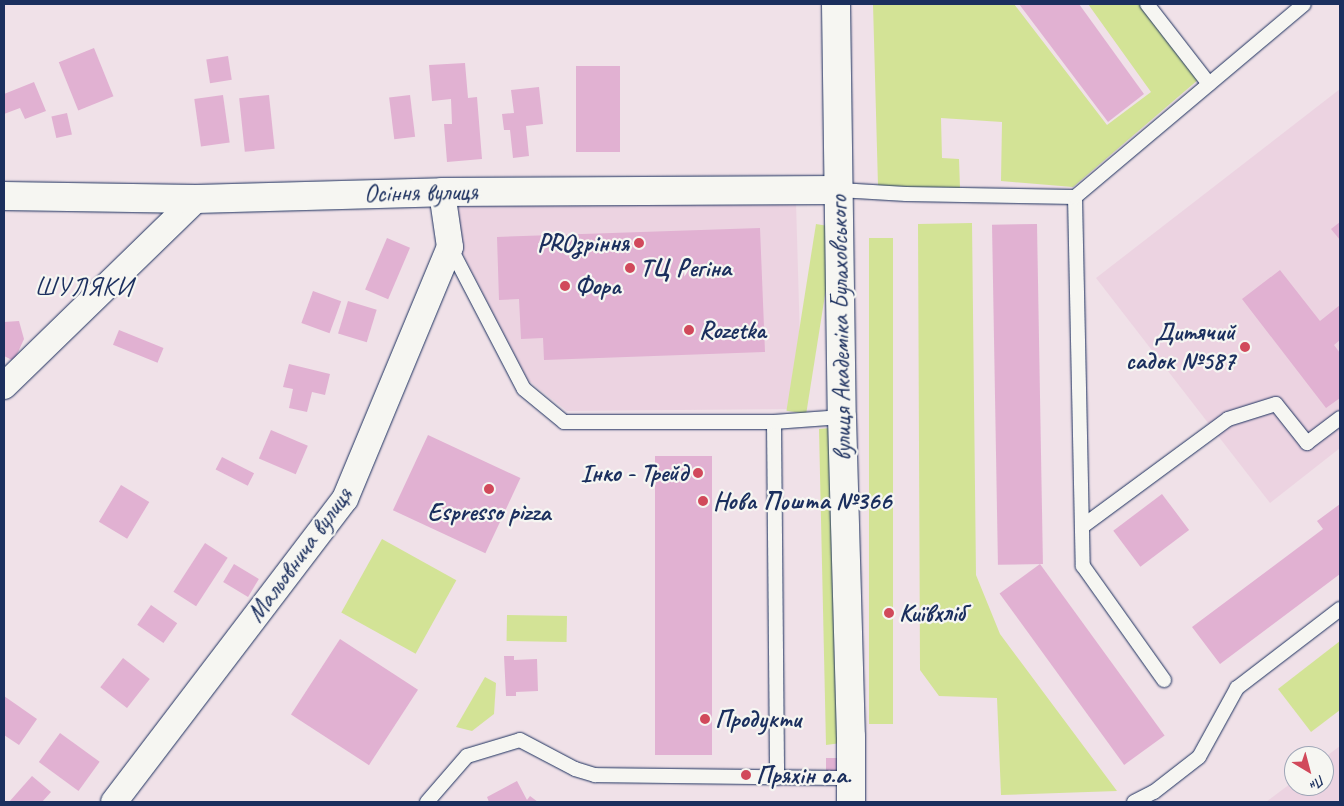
<!DOCTYPE html>
<meta charset="utf-8">
<style>
body{margin:0}
#map{position:relative;width:1344px;height:806px;overflow:hidden;background:#f0e1e8;font-family:Caveat,sans-serif}
div>[style]{position:absolute}
.built>*{inset:0;background:#ecd3e1}
.green>*{inset:0;background:#d3e396;transform-origin:0 0}
.building>*{inset:0;background:#e1b1d2;transform-origin:0 0}
.roads{filter:drop-shadow(0 0 1px #1b2f5e) drop-shadow(0 0 1px #1b2f5e)}
.service>*{height:14px;margin:-7px;padding:0 7px;transform-origin:7px;border-radius:7px;background:#f6f6f2}
.minor>*{height:26px;margin:-13px;padding:0 13px;transform-origin:13px;border-radius:13px;background:#f6f6f2}
.tertiary>*{height:28px;margin:-14px;padding:0 14px;transform-origin:14px;border-radius:14px;background:#f6f6f2}
.dots>*{width:14px;height:14px;translate:-50% -50%;box-sizing:border-box;border:2px solid #f6f6f2;border-radius:50%}
span{translate:-50% -50%;white-space:nowrap;text-align:center;line-height:1.15;-webkit-text-stroke:4.5px #f6f6f2;paint-order:stroke}
.street-label{font-size:25px;color:#1b2f5e}
.poi-label{font-size:25px;color:#1b2f5e;font-weight:700}
.right{translate:-100% -50%;text-align:right}
.left{translate:0 -50%;text-align:left}
.neighbourhood-label{font-size:26px;color:#1b2f5e;letter-spacing:1px}
.frame{position:absolute;inset:0;border:5px solid #1b2f5e;pointer-events:none}
.north{position:absolute;left:1284px;top:746px;width:50px;height:50px;box-sizing:border-box;background:#f6f6f2;border:1px solid #9ea6b7;border-radius:50%;rotate:143deg;font-size:14px;font-weight:700;line-height:20px;text-align:center;color:#1b2f5e}
.north::after{content:'';display:block;margin:auto;width:18px;height:22px;background:#d1495b;clip-path:polygon(50% 0,100% 100%,50% 72%,0 100%)}
</style>
<div id="map">
<div class="built">
<i style="clip-path:polygon(1340px 89px,1340px 448px,1270px 503px,1096px 278px)"></i>
<i style="clip-path:polygon(796px 202px,802px 409px,567px 411px,528px 380px,460px 249px,457px 205px)"></i>
<i style="clip-path:polygon(1340px 746px,1340px 802px,1266px 802px,1294px 781px,1294px 786px,1324px 786px,1324px 758px)"></i>
</div>
<div class="green">
<i style="clip-path:polygon(873px 4px,1014px 4px,1107px 125px,1151px 92px,1088px 4px,1139px 4px,1199px 79px,1073px 187px,1001px 181px,1002px 122px,941px 118px,942px 158px,959px 159px,960px 188px,878px 186px)"></i>
<i style="clip-path:polygon(972px 223px,976px 575px,1000px 634px,1117px 791px,1001px 795px,997px 698px,939px 696px,920px 670px,918px 224px)"></i>
<i style="left:816px;top:224px;width:20px;height:189px;rotate:9deg"></i>
<i style="left:893px;top:238px;width:486px;height:24px;rotate:90deg"></i>
<i style="clip-path:polygon(840px 427px,841px 743px,826px 745px,819px 429px)"></i>
<i style="left:382px;top:539px;width:85px;height:84px;rotate:29deg"></i>
<i style="left:507px;top:615px;width:60px;height:26px;rotate:1deg"></i>
<i style="clip-path:polygon(1340px 641px,1340px 710px,1311px 732px,1278px 689px)"></i>
<i style="clip-path:polygon(485px 677px,496px 683px,494px 714px,472px 731px,456px 727px)"></i>
</div>
<div class="building">
<i style="clip-path:polygon(1019px 4px,1079px 4px,1144px 94px,1108px 122px)"></i>
<i style="left:94px;top:48px;width:52px;height:38px;rotate:68deg"></i>
<i style="left:228px;top:56px;width:24px;height:22px;rotate:81deg"></i>
<i style="clip-path:polygon(465px 63px,468px 98px,477px 97px,482px 159px,447px 162px,444px 124px,452px 124px,451px 99px,432px 101px,429px 65px)"></i>
<i style="left:576px;top:66px;width:44px;height:86px"></i>
<i style="clip-path:polygon(34px 82px,46px 111px,25px 119px,20px 108px,4px 114px,4px 94px)"></i>
<i style="clip-path:polygon(539px 87px,543px 124px,526px 126px,529px 156px,513px 158px,510px 130px,504px 130px,502px 114px,514px 113px,511px 90px)"></i>
<i style="left:223px;top:95px;width:48px;height:29px;rotate:82deg"></i>
<i style="left:269px;top:95px;width:54px;height:30px;rotate:84deg"></i>
<i style="left:410px;top:95px;width:42px;height:21px;rotate:83deg"></i>
<i style="left:67px;top:113px;width:22px;height:16px;rotate:77deg"></i>
<i style="clip-path:polygon(1340px 222px,1340px 240px,1331px 229px)"></i>
<i style="left:1037px;top:224px;width:340px;height:45px;rotate:89deg"></i>
<i style="clip-path:polygon(760px 228px,765px 352px,544px 360px,543px 338px,521px 339px,519px 299px,499px 300px,497px 237px)"></i>
<i style="left:387px;top:238px;width:25px;height:56px;rotate:23deg"></i>
<i style="clip-path:polygon(1280px 270px,1320px 321px,1340px 305px,1340px 340px,1334px 345px,1340px 353px,1340px 398px,1326px 408px,1242px 299px)"></i>
<i style="left:313px;top:291px;width:30px;height:34px;rotate:20deg"></i>
<i style="left:348px;top:301px;width:30px;height:34px;rotate:17deg"></i>
<i style="clip-path:polygon(19px 321px,24px 339px,14px 361px,4px 356px,4px 322px)"></i>
<i style="left:119px;top:330px;width:48px;height:16px;rotate:22deg"></i>
<i style="clip-path:polygon(289px 364px,330px 374px,325px 395px,312px 392px,307px 412px,289px 408px,293px 389px,283px 387px)"></i>
<i style="left:271px;top:430px;width:40px;height:31px;rotate:23deg"></i>
<i style="left:428px;top:435px;width:102px;height:83px;rotate:25deg"></i>
<i style="left:655px;top:456px;width:57px;height:299px"></i>
<i style="left:222px;top:457px;width:36px;height:14px;rotate:27deg"></i>
<i style="left:121px;top:485px;width:33px;height:43px;rotate:31deg"></i>
<i style="left:1162px;top:494px;width:45px;height:61px;rotate:53deg"></i>
<i style="clip-path:polygon(1340px 504px,1340px 574px,1220px 664px,1192px 627px,1323px 529px,1317px 521px)"></i>
<i style="left:205px;top:543px;width:27px;height:58px;rotate:33deg"></i>
<i style="left:234px;top:564px;width:29px;height:21px;rotate:31deg"></i>
<i style="left:1040px;top:564px;width:212px;height:50px;rotate:54deg"></i>
<i style="left:151px;top:605px;width:32px;height:24px;rotate:35deg"></i>
<i style="left:340px;top:639px;width:93px;height:90px;rotate:33deg"></i>
<i style="clip-path:polygon(504px 656px,514px 656px,514px 660px,537px 659px,538px 691px,516px 692px,516px 696px,506px 696px)"></i>
<i style="left:123px;top:658px;width:34px;height:37px;rotate:38deg"></i>
<i style="clip-path:polygon(4px 696px,37px 719px,19px 745px,4px 735px)"></i>
<i style="left:60px;top:733px;width:49px;height:36px;rotate:36deg"></i>
<i style="left:826px;top:758px;width:17px;height:15px"></i>
<i style="clip-path:polygon(32px 776px,51px 792px,42px 802px,9px 802px)"></i>
<i style="clip-path:polygon(517px 781px,527px 800px,530px 796px,538px 802px,489px 802px,487px 797px)"></i>
</div>
<div class="roads">
<div class="service">
<i style="left:1147px;top:4px;width:101px;rotate:52.2deg"></i>
<i style="left:839px;top:190px;width:67px;rotate:3.4deg"></i>
<i style="left:906px;top:194px;width:169px;rotate:1deg"></i>
<i style="left:1075px;top:197px;width:369px;rotate:88.8deg"></i>
<i style="left:1083px;top:566px;width:140px;rotate:54.6deg"></i>
<i style="left:1075px;top:197px;width:299px;rotate:-40.1deg"></i>
<i style="left:450px;top:247px;width:160px;rotate:62.5deg"></i>
<i style="left:524px;top:389px;width:52px;rotate:39.5deg"></i>
<i style="left:564px;top:422px;width:210px"></i>
<i style="left:774px;top:422px;width:356px;rotate:89.5deg"></i>
<i style="left:774px;top:422px;width:68px;rotate:-4.2deg"></i>
<i style="left:1083px;top:526px;width:180px;rotate:-36.4deg"></i>
<i style="left:1228px;top:419px;width:50px;rotate:-17.4deg"></i>
<i style="left:1276px;top:404px;width:50px;rotate:51.5deg"></i>
<i style="left:1307px;top:443px;width:41px;rotate:-37.1deg"></i>
<i style="left:427px;top:802px;width:61px;rotate:-49deg"></i>
<i style="left:467px;top:756px;width:55px;rotate:-16.8deg"></i>
<i style="left:520px;top:740px;width:62px;rotate:27.8deg"></i>
<i style="left:575px;top:769px;width:21px;rotate:17deg"></i>
<i style="left:595px;top:775px;width:256px;rotate:0.7deg"></i>
<i style="left:1134px;top:802px;width:22px;rotate:-27deg"></i>
<i style="left:1154px;top:792px;width:57px;rotate:-37.9deg"></i>
<i style="left:1199px;top:757px;width:79px;rotate:-61.2deg"></i>
<i style="left:1237px;top:688px;width:130px;rotate:-37.5deg"></i>
</div>
<div class="minor">
<i style="left:4px;top:386px;width:268px;rotate:-44.2deg"></i>
<i style="left:114px;top:802px;width:381px;rotate:-52.7deg"></i>
<i style="left:345px;top:499px;width:273px;rotate:-67.4deg"></i>
<i style="left:450px;top:247px;width:56px;rotate:-98.3deg"></i>
</div>
<div class="tertiary">
<i style="left:836px;top:4px;width:413px;rotate:89.2deg"></i>
<i style="left:842px;top:417px;width:320px;rotate:88.4deg"></i>
<i style="left:851px;top:737px;width:65px;rotate:90deg"></i>
<i style="left:4px;top:196px;width:192px;rotate:0.9deg"></i>
<i style="left:196px;top:199px;width:246px;rotate:-1.6deg"></i>
<i style="left:442px;top:192px;width:397px;rotate:-0.3deg"></i>
</div>
</div>
<div class="dots">
<i style="left:639px;top:243px;background:#d1495b"></i>
<i style="left:630px;top:268px;background:#d1495b"></i>
<i style="left:565px;top:286px;background:#d1495b"></i>
<i style="left:689px;top:330px;background:#d1495b"></i>
<i style="left:1245px;top:347px;background:#d1495b"></i>
<i style="left:698px;top:473px;background:#d1495b"></i>
<i style="left:489px;top:489px;background:#d1495b"></i>
<i style="left:703px;top:501px;background:#d1495b"></i>
<i style="left:889px;top:613px;background:#d1495b"></i>
<i style="left:705px;top:719px;background:#d1495b"></i>
<i style="left:746px;top:775px;background:#d1495b"></i>
</div>
<div class="street-label">
<span style="left:421px;top:193px;rotate:-1deg">Осіння вулиця</span>
<span style="left:841px;top:328px;rotate:-91deg">вулиця Академіка Булаховського</span>
<span style="left:300px;top:555px;rotate:-54deg">Мальовнича вулиця</span>
</div>
<div class="poi-label">
<span class="right" style="left:629px;top:243px">PROзріння</span>
<span class="left" style="left:640px;top:268px">ТЦ Регіна</span>
<span class="left" style="left:575px;top:286px">Фора</span>
<span class="left" style="left:699px;top:330px">Rozetka</span>
<span class="right" style="left:1235px;top:347px">Дитячий<br>садок №587</span>
<span class="right" style="left:688px;top:473px">Інко - Трейд</span>
<span class="left" style="left:713px;top:501px">Нова Пошта №366</span>
<span style="left:489px;top:512px">Espresso pizza</span>
<span class="left" style="left:899px;top:613px">Київхліб</span>
<span class="left" style="left:715px;top:719px">Продукти</span>
<span class="left" style="left:756px;top:775px">Пряхін о.а.</span>
</div>
<div class="neighbourhood-label">
<span style="left:84px;top:287px">ШУЛЯКИ</span>
</div>
<div class="frame"></div>
<div class="north">Пн</div>
</div>
